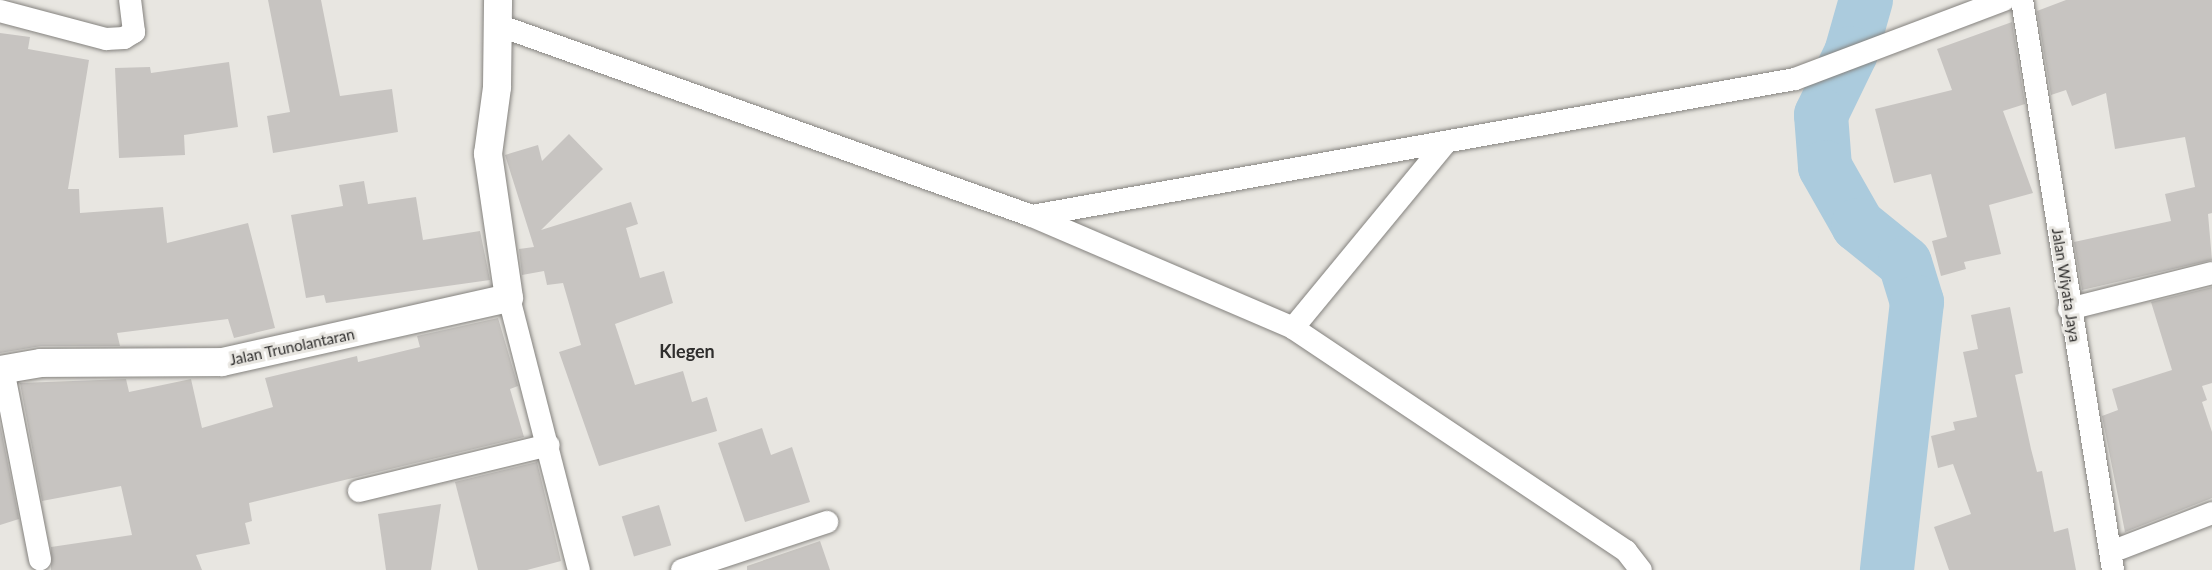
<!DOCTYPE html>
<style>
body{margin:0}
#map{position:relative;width:2212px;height:570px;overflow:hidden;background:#e8e6e1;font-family:Lato,sans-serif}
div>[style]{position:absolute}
.river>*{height:54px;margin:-27px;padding:0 27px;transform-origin:27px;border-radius:27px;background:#abcbdd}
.building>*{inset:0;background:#c7c4c1;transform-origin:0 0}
.roads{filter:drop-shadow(0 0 2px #84827e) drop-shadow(0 0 2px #84827e)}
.minor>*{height:22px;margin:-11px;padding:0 11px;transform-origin:11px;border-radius:11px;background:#fff}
.tertiary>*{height:28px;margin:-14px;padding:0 14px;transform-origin:14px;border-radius:14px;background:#fff}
span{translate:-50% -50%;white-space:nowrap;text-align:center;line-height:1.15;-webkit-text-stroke:6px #e8e6e1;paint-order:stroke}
.street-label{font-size:15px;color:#2f2e2d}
.quarter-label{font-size:18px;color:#2f2e2d;font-weight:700}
</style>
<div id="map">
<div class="river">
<i style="left:1866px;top:0;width:55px;rotate:105.8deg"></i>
<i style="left:1851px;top:53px;width:69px;rotate:115.8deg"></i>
<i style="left:1821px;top:115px;width:52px;rotate:85.6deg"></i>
<i style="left:1825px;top:167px;width:67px;rotate:60.4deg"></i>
<i style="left:1858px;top:225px;width:60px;rotate:39deg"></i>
<i style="left:1905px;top:263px;width:41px;rotate:72.9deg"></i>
<i style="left:1917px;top:302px;width:270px;rotate:96.4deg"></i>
</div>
<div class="building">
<i style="clip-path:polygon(268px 0,321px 0,340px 96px,392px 89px,398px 132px,273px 153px,267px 116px,290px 112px)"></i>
<i style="clip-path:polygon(2066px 0,2212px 0,2212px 213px,2208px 214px,2212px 260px,2082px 290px,2074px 242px,2171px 221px,2165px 194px,2195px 187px,2185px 137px,2115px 149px,2106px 93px,2072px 106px,2066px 90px,2051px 95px,2037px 11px)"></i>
<i style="clip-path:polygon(2012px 22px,2025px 104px,2003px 111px,2033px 193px,1989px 205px,2001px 254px,1964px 262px,1966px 269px,1941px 276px,1932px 241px,1947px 237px,1931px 174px,1894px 183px,1875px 109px,1952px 90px,1937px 49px)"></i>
<i style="clip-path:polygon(0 33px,30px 37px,28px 49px,89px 60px,68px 189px,79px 189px,80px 213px,163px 207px,167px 243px,248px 223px,275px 328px,234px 338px,228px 319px,117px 333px,120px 346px,41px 346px,0 353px)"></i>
<i style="clip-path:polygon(229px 62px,238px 127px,184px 135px,185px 155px,119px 158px,115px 68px,150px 67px,151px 73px)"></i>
<i style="clip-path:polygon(569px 134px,603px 169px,541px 230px,631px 202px,638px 224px,626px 228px,640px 278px,664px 271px,673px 303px,615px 324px,635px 385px,683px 371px,692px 402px,707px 397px,717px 431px,599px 466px,559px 352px,581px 345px,563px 283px,547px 285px,544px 271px,522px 275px,519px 249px,534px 247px,505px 155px,538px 145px,542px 161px)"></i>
<i style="clip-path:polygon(364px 181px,368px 204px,416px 197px,423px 240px,480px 231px,490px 280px,326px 303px,324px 295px,306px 298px,291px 215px,343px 206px,339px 185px)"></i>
<i style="clip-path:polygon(2212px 287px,2212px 383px,2202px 386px,2207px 400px,2202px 402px,2212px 432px,2212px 498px,2125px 532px,2102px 416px,2118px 410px,2112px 389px,2172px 370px,2151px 302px)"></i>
<i style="clip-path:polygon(2010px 307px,2023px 373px,2015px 375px,2031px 449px,2037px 472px,2042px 471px,2054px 532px,2068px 528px,2076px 570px,1949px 570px,1934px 527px,1971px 514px,1953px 464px,1938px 468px,1931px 436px,1955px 430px,1953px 422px,1977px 417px,1963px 352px,1978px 349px,1971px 315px)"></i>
<i style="clip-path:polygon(498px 318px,518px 386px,510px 389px,524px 437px,249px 503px,252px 521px,245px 523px,250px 544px,196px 555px,202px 570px,51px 570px,51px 547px,132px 535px,121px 486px,42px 501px,20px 383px,126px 379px,129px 392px,191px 379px,202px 428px,273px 407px,265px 378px,357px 356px,358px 362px,420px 347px,417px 336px)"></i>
<i style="clip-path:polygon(0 424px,19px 519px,0 525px)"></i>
<i style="clip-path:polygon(762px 428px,771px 455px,792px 447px,810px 502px,745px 522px,718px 443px)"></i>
<i style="clip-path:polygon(537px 462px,561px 561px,527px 570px,478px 570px,455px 482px)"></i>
<i style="clip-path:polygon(441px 504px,431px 570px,386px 570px,378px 514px)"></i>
<i style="left:659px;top:505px;width:42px;height:39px;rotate:73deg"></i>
<i style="clip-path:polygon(820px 541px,830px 570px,747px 570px,747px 566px)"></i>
</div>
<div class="roads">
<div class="minor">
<i style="left:2022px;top:0;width:577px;rotate:80.93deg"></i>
<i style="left:0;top:11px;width:110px;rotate:14.8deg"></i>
<i style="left:106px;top:39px;width:18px;rotate:-3deg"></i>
<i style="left:124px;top:38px;width:12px;rotate:-31deg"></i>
<i style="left:134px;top:32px;width:32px;rotate:-97deg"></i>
<i style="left:498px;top:25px;width:567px;rotate:19.68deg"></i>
<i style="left:1032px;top:216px;width:284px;rotate:23.2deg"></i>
<i style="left:1293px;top:328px;width:401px;rotate:33.8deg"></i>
<i style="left:1626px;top:551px;width:24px;rotate:52deg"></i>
<i style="left:1032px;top:216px;width:775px;rotate:-10.18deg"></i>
<i style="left:1795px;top:79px;width:223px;rotate:-20.7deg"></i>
<i style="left:509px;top:298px;width:281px;rotate:75.6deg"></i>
<i style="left:2069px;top:309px;width:147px;rotate:-14.1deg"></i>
<i style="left:1293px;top:328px;width:237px;rotate:-50.5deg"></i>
<i style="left:3px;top:369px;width:194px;rotate:79deg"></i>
<i style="left:359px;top:491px;width:195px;rotate:-13.6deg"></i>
<i style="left:2111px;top:552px;width:108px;rotate:-21.1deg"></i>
<i style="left:682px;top:570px;width:153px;rotate:-18.3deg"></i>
</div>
<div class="tertiary">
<i style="left:0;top:370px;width:42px;rotate:-9.7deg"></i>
<i style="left:41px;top:363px;width:181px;rotate:-0.3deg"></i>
<i style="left:222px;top:362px;width:294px;rotate:-12.6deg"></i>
<i style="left:509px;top:298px;width:146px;rotate:-98.3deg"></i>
<i style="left:488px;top:154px;width:68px;rotate:-82.3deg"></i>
<i style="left:497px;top:87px;width:87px;rotate:-89.3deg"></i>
</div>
</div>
<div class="street-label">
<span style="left:2066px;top:285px;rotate:81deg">Jalan Wiyata Jaya</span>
<span style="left:292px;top:347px;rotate:-12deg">Jalan Trunolantaran</span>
</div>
<div class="quarter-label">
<span style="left:687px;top:351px">Klegen</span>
</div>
</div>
